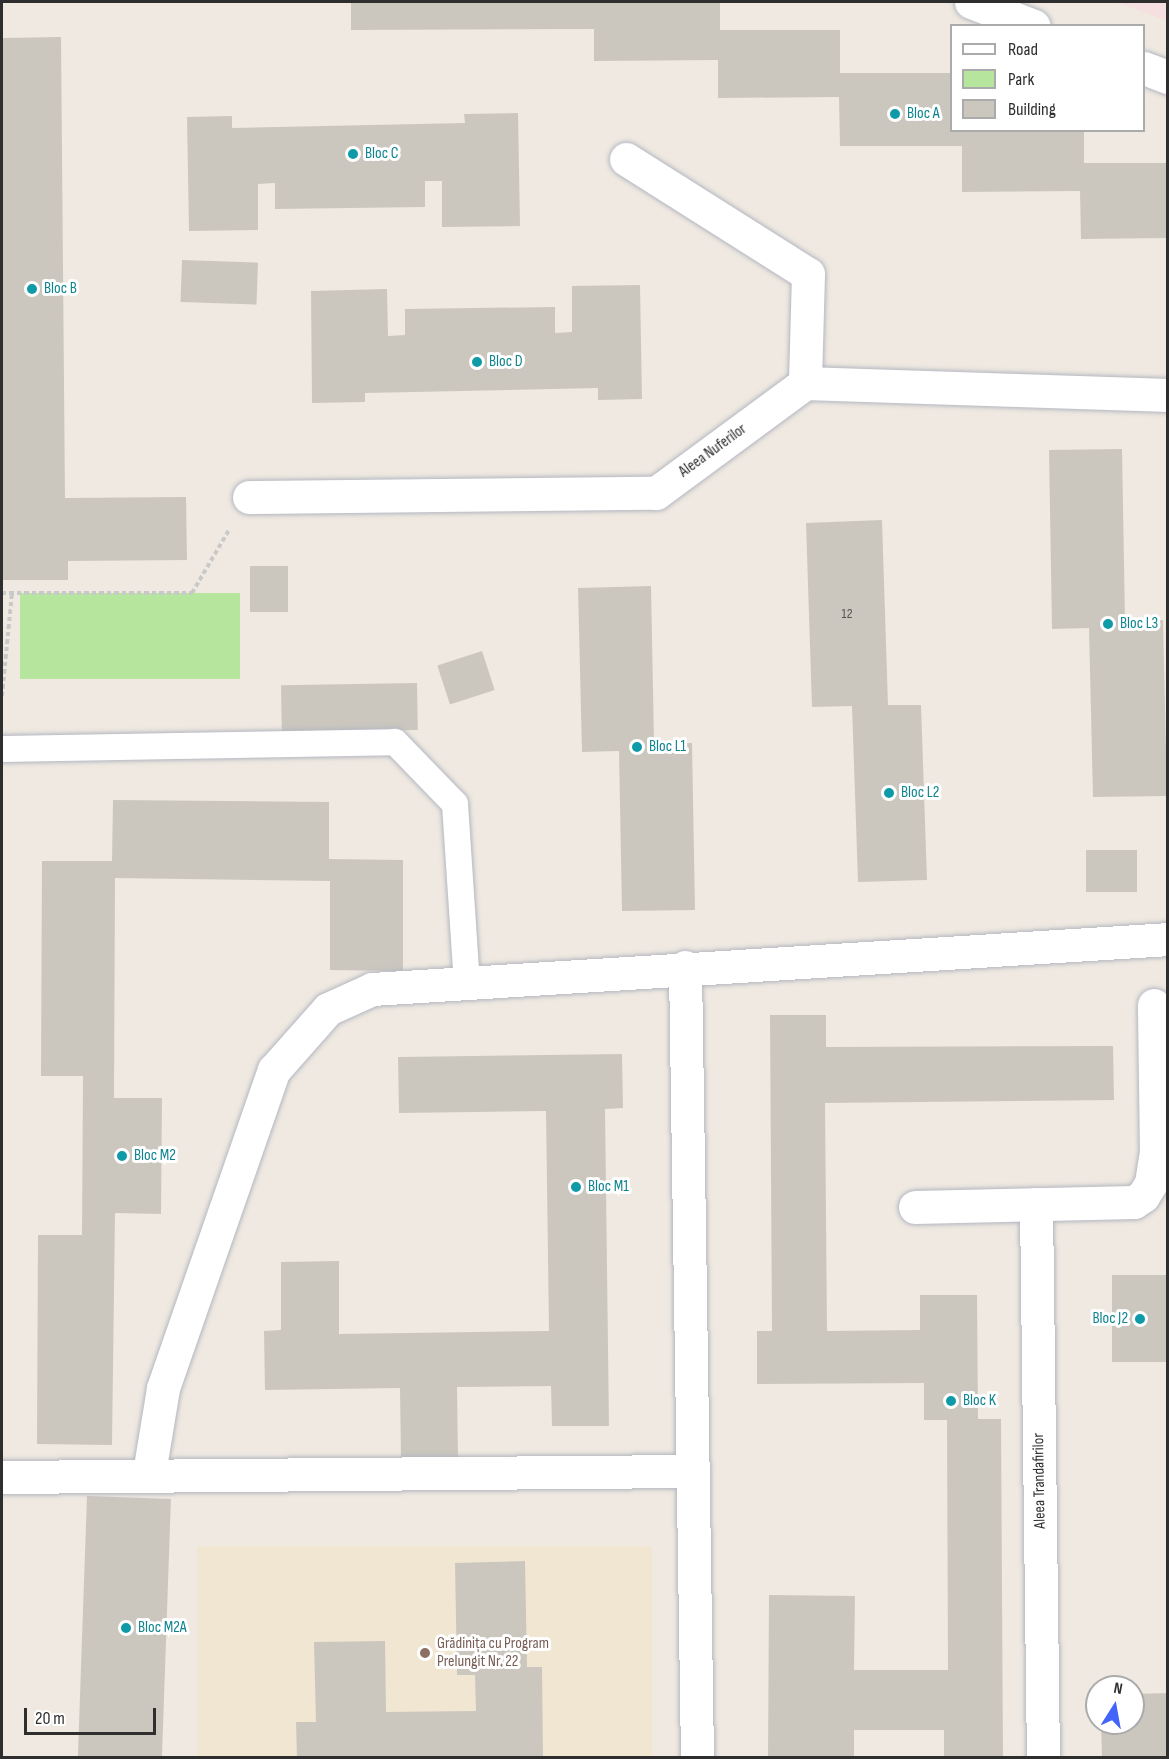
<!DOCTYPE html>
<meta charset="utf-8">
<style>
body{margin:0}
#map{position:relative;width:1169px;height:1759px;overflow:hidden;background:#efe9e1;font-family:"Sofia Sans Condensed",sans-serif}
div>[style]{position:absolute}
.education>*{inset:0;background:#f0e6d1;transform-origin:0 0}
.medical>*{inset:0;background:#f5dfe0}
.green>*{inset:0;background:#b6e59e;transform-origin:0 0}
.building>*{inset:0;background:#cbc7bf;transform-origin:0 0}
.path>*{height:4px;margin-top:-2px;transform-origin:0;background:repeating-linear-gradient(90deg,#c9c9c9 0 4.5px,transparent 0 7.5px)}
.roads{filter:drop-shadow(0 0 2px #b4b7c1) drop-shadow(0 0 2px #b4b7c1)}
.lane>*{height:26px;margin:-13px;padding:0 13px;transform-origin:13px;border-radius:13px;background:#fff}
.street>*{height:33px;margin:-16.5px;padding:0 16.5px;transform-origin:16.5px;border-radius:16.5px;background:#fff}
.secondary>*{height:33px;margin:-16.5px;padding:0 16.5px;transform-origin:16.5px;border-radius:16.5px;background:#fff}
.dots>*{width:16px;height:16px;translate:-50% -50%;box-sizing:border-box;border:3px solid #fff;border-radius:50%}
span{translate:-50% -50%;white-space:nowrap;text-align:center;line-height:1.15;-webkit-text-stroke:6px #fff;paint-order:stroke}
.number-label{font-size:14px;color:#555452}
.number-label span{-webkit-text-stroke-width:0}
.culture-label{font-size:16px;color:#0d838f}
.left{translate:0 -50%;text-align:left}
.right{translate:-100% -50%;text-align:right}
.street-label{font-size:16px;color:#2e2e2e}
.education-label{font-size:16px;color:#785e54}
.frame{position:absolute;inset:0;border:3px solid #2e2e2e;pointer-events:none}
.legend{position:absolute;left:950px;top:24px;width:195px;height:108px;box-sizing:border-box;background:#fff;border:2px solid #ababab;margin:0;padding:8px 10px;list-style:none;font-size:18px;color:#2e2e2e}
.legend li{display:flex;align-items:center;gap:12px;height:30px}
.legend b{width:30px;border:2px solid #ababab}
.north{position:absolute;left:1085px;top:1675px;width:60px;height:60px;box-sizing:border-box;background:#fff;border:2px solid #ababab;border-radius:50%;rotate:11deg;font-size:16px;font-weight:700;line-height:24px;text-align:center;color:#2e2e2e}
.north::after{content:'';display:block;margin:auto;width:21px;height:27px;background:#4264fb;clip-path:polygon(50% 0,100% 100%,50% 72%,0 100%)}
.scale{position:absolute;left:24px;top:1708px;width:132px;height:27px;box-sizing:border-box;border:3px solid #2e2e2e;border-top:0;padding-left:8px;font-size:18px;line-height:21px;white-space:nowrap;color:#2e2e2e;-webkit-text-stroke:4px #fff;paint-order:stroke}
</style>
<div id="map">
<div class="education">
<i style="left:652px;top:1546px;width:211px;height:455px;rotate:90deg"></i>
</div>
<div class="medical">
<i style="clip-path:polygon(1116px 2px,1167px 2px,1167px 18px,1165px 20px)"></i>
</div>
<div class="green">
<i style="left:240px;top:593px;width:86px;height:220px;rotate:90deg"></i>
</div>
<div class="building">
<i style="clip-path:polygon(351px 2px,720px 2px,720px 30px,840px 30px,840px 73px,952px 73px,952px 130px,1084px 130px,1084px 163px,1168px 163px,1168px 238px,1081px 239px,1080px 191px,962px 192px,962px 146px,840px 146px,839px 97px,718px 98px,718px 60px,594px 61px,594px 29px,351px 30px)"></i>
<i style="clip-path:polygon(61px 37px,65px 498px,186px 497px,187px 560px,68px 561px,68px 580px,2px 580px,2px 38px)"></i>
<i style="clip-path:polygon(518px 113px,520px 226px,442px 227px,442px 181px,425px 181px,425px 207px,275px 209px,275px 183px,258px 184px,258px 230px,189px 231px,187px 117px,232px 116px,232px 128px,465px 123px,464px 114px)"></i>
<i style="left:182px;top:260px;width:76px;height:42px;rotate:2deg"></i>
<i style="clip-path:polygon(640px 285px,642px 399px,598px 400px,598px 388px,365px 393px,365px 402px,312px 403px,311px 291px,387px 289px,388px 336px,405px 335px,405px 309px,555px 307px,555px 333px,572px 332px,572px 286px)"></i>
<i style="clip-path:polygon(1122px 449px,1125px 621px,1163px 620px,1167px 796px,1093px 797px,1089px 628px,1052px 629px,1049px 450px)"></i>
<i style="clip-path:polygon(882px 520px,888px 705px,921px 705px,927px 880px,858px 882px,852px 706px,812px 707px,806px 523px)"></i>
<i style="left:250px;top:566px;width:38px;height:46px"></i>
<i style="clip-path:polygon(651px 586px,654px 743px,692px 743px,695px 910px,622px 911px,619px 751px,582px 752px,578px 588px)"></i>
<i style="left:482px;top:651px;width:41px;height:47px;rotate:72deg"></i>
<i style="left:417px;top:683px;width:47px;height:136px;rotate:89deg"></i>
<i style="clip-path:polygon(113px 800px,329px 802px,329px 859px,403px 860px,403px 971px,330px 970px,330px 881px,115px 878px,114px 1098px,162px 1098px,161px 1214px,115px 1213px,112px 1445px,37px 1444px,38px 1235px,82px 1235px,83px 1076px,41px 1076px,42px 861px,112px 861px)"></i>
<i style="left:1086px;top:850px;width:51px;height:42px"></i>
<i style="clip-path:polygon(770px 1015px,826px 1015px,826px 1047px,1113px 1046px,1114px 1100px,825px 1103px,827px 1331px,920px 1330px,920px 1295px,977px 1295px,978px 1419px,1001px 1419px,1003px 1758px,944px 1758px,944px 1730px,854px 1730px,854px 1758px,768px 1758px,769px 1595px,855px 1596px,854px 1670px,948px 1670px,947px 1420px,924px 1420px,924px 1383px,757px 1384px,757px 1331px,772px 1331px)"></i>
<i style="clip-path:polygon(622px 1054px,623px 1108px,605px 1109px,609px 1426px,552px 1426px,551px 1386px,457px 1387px,458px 1459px,401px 1459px,400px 1388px,265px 1390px,264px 1331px,281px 1330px,281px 1262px,339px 1261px,339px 1334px,549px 1331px,546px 1111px,399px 1113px,398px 1057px)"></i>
<i style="left:1168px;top:1275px;width:87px;height:56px;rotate:90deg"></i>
<i style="left:87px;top:1496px;width:84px;height:262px;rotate:2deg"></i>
<i style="clip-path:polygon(525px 1561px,527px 1667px,542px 1667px,543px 1758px,297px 1758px,296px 1722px,316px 1722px,314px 1642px,385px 1641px,386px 1712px,476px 1711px,475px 1675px,457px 1675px,455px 1563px)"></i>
<i style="clip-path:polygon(1168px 1693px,1168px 1758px,1102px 1758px,1101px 1723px,1133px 1723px,1133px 1694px)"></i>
</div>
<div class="path">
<i style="left:2px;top:593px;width:190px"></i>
<i style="left:192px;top:593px;width:73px;rotate:-59.6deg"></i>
<i style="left:2px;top:696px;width:104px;rotate:-84.5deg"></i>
</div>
<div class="roads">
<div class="lane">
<i style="left:2px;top:749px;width:393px;rotate:-1deg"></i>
<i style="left:395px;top:742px;width:86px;rotate:45.9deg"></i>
<i style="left:455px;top:804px;width:181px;rotate:86.2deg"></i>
</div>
<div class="street">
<i style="left:626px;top:159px;width:215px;rotate:32.3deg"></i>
<i style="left:808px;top:274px;width:109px;rotate:91.6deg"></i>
<i style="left:249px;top:497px;width:407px;rotate:-0.6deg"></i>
<i style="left:656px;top:493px;width:185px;rotate:-36.4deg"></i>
<i style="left:805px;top:383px;width:363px;rotate:1.9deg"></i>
<i style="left:685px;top:967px;width:791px;rotate:89.13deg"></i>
<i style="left:1036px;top:1204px;width:554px;rotate:89.28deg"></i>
<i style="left:915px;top:1207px;width:219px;rotate:-1.3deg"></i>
<i style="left:1134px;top:1202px;width:11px;rotate:-34deg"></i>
<i style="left:1143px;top:1196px;width:15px;rotate:-58deg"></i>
<i style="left:1151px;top:1183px;width:30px;rotate:-81deg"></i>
<i style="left:1156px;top:1153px;width:148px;rotate:-90.8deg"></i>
<i style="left:149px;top:1473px;width:86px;rotate:-80.6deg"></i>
<i style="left:163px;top:1388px;width:337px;rotate:-70.8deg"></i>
<i style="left:274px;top:1070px;width:81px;rotate:-48.5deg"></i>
<i style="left:328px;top:1009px;width:48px;rotate:-24.4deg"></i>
<i style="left:372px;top:989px;width:798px;rotate:-3.59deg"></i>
<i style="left:2px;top:1477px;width:690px;rotate:-0.5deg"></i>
</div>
<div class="secondary">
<i style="left:971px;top:2px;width:67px;rotate:20.9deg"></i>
<i style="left:1144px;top:68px;width:26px;rotate:21deg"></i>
</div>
</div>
<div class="dots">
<i style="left:895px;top:114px;background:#0f9aa8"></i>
<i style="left:353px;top:154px;background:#0f9aa8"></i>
<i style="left:32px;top:289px;background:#0f9aa8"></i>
<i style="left:477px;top:362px;background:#0f9aa8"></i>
<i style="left:1108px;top:624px;background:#0f9aa8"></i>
<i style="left:637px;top:747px;background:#0f9aa8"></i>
<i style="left:889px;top:793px;background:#0f9aa8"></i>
<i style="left:122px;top:1156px;background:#0f9aa8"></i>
<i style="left:576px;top:1187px;background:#0f9aa8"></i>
<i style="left:1140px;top:1319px;background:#0f9aa8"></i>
<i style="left:951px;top:1401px;background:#0f9aa8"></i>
<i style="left:126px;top:1628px;background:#0f9aa8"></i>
<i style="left:425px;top:1653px;background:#8d6e63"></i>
</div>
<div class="number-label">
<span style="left:847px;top:614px">12</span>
</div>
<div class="culture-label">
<span class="left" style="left:907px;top:114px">Bloc A</span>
<span class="left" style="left:365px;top:154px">Bloc C</span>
<span class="left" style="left:44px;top:289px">Bloc B</span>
<span class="left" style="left:489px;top:362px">Bloc D</span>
<span class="left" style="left:1120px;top:624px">Bloc L3</span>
<span class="left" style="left:649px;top:747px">Bloc L1</span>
<span class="left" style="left:901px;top:793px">Bloc L2</span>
<span class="left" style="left:134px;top:1156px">Bloc M2</span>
<span class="left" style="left:588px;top:1187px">Bloc M1</span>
<span class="right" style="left:1128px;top:1319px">Bloc J2</span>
<span class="left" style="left:963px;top:1401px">Bloc K</span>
<span class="left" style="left:138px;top:1628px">Bloc M2A</span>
</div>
<div class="street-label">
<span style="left:713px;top:451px;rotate:-36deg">Aleea Nuferilor</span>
<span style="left:1040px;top:1481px;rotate:-91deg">Aleea Trandafirilor</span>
</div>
<div class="education-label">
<span class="left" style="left:437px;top:1653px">Grădinița cu Program<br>Prelungit Nr. 22</span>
</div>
<div class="frame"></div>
<ul class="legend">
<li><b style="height:8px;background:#fff"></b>Road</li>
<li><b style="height:16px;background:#b6e59e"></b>Park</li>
<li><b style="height:16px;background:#cbc7bf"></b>Building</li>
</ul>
<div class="north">N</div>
<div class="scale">20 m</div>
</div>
